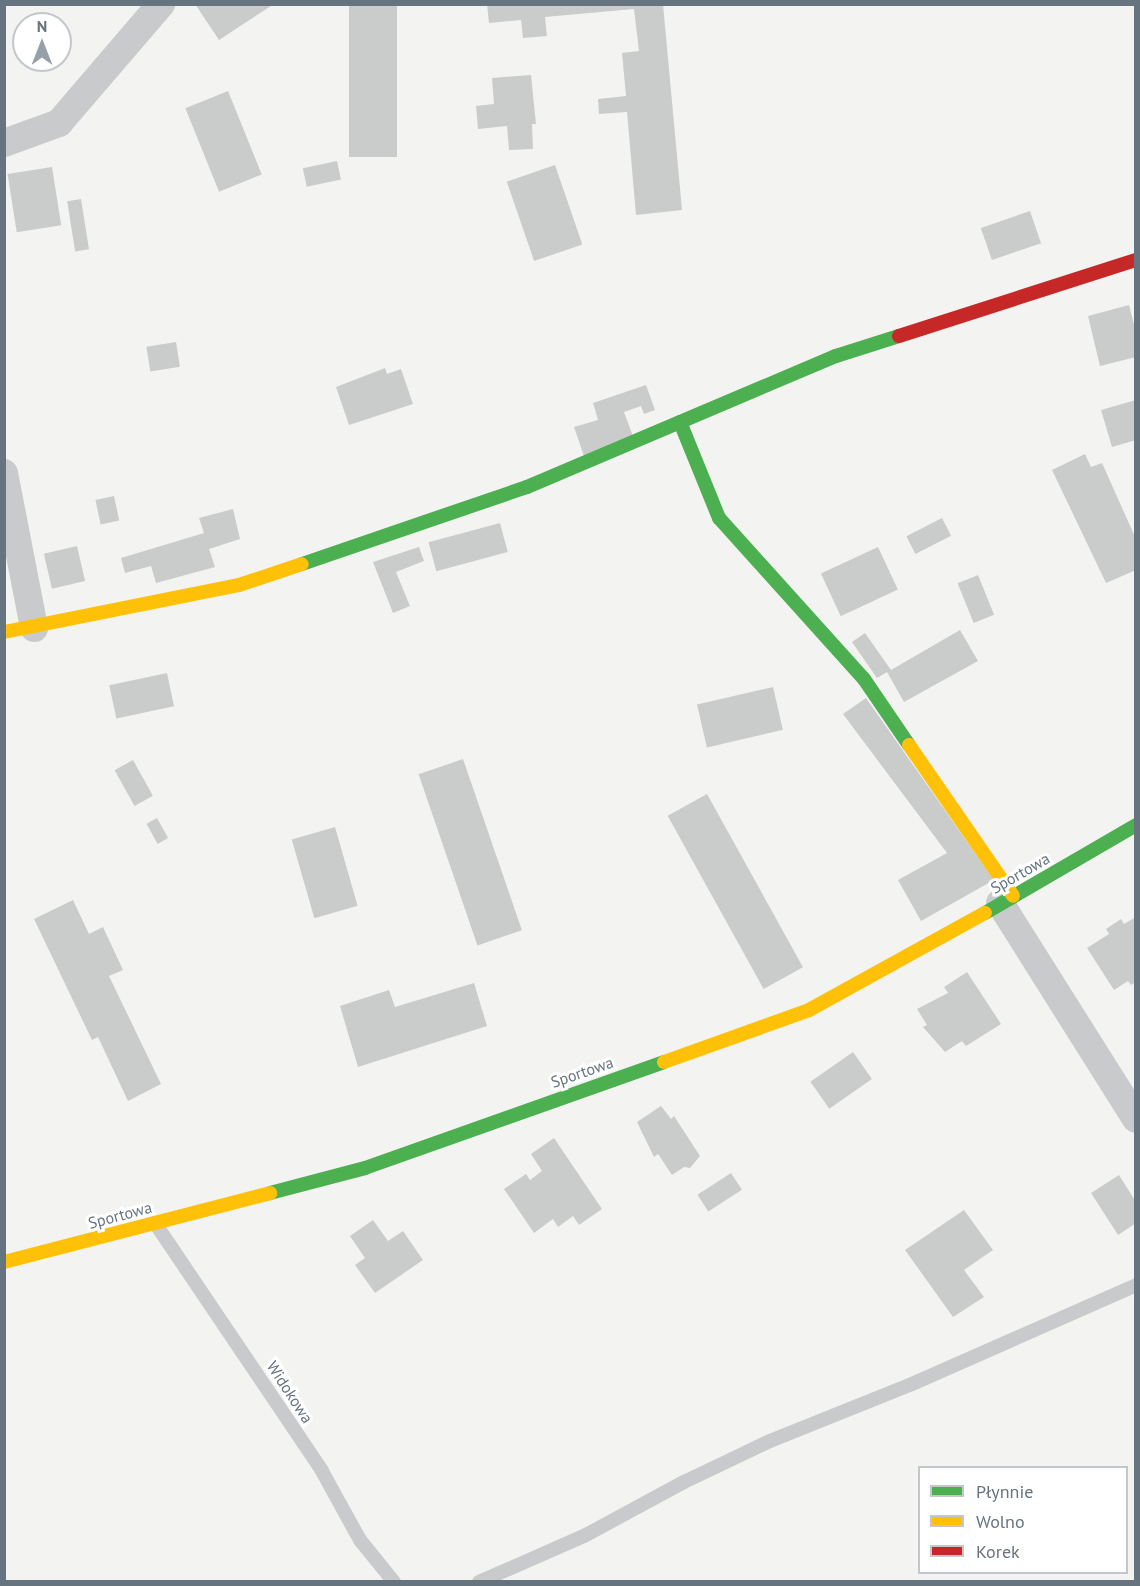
<!DOCTYPE html>
<meta charset="utf-8">
<style>
body{margin:0}
#map{position:relative;width:1140px;height:1586px;overflow:hidden;background:#f3f3f2;font-family:"PT Sans",sans-serif}
div>[style]{position:absolute}
.building>*{inset:0;background:#cacccc;transform-origin:0 0}
.lane>*{height:14px;margin:-7px;padding:0 7px;transform-origin:7px;border-radius:7px;background:#c9cacb}
.street>*{height:28px;margin:-14px;padding:0 14px;transform-origin:14px;border-radius:14px;background:#c9cacb}
.fast>*{height:14px;margin:-7px;padding:0 7px;transform-origin:7px;border-radius:7px;background:#4caf50}
.slow>*{height:14px;margin:-7px;padding:0 7px;transform-origin:7px;border-radius:7px;background:#ffc107}
.jam>*{height:14px;margin:-7px;padding:0 7px;transform-origin:7px;border-radius:7px;background:#c62828}
span{translate:-50% -50%;white-space:nowrap;text-align:center;line-height:1.15;-webkit-text-stroke:6px #fff;paint-order:stroke}
.street-label{font-size:16px;color:#66747f}
.frame{position:absolute;inset:0;border:6px solid #66747f;pointer-events:none}
.legend{position:absolute;left:918px;top:1466px;width:210px;height:108px;box-sizing:border-box;background:#fff;border:2px solid #c2c7cc;margin:0;padding:8px 10px;list-style:none;font-size:18px;color:#66747f}
.legend li{display:flex;align-items:center;gap:12px;height:30px}
.legend b{width:30px;border:2px solid #c2c7cc}
.north{position:absolute;left:12px;top:12px;width:60px;height:60px;box-sizing:border-box;background:#fff;border:2px solid #c2c7cc;border-radius:50%;rotate:0deg;font-size:16px;font-weight:700;line-height:24px;text-align:center;color:#66747f}
.north::after{content:'';display:block;margin:auto;width:21px;height:27px;background:#97a0a7;clip-path:polygon(50% 0,100% 100%,50% 72%,0 100%)}
</style>
<div id="map">
<div class="building">
<i style="clip-path:polygon(195px 4px,274px 4px,219px 40px)"></i>
<i style="left:349px;top:4px;width:48px;height:153px"></i>
<i style="clip-path:polygon(487px 4px,663px 4px,682px 210px,636px 215px,627px 112px,599px 114px,598px 99px,626px 96px,622px 53px,639px 51px,634px 9px,545px 17px,547px 36px,523px 38px,521px 20px,489px 23px)"></i>
<i style="clip-path:polygon(531px 75px,536px 124px,532px 124px,533px 149px,509px 150px,507px 126px,478px 129px,476px 106px,494px 104px,492px 78px)"></i>
<i style="left:228px;top:91px;width:90px;height:46px;rotate:68deg"></i>
<i style="left:337px;top:161px;width:19px;height:35px;rotate:78deg"></i>
<i style="left:555px;top:165px;width:84px;height:51px;rotate:71deg"></i>
<i style="left:52px;top:167px;width:59px;height:45px;rotate:81deg"></i>
<i style="left:81px;top:199px;width:51px;height:14px;rotate:81deg"></i>
<i style="left:1030px;top:211px;width:34px;height:52px;rotate:71deg"></i>
<i style="clip-path:polygon(1129px 305px,1136px 332px,1136px 357px,1100px 366px,1088px 316px)"></i>
<i style="left:176px;top:342px;width:25px;height:30px;rotate:81deg"></i>
<i style="clip-path:polygon(385px 368px,387px 374px,401px 369px,413px 404px,349px 425px,336px 387px)"></i>
<i style="clip-path:polygon(646px 385px,655px 410px,644px 414px,641px 406px,624px 412px,634px 439px,584px 456px,574px 427px,598px 420px,593px 403px)"></i>
<i style="clip-path:polygon(1136px 400px,1136px 440px,1112px 447px,1101px 410px)"></i>
<i style="clip-path:polygon(1085px 454px,1091px 467px,1102px 463px,1136px 539px,1136px 570px,1106px 583px,1052px 470px)"></i>
<i style="left:114px;top:496px;width:25px;height:19px;rotate:78deg"></i>
<i style="clip-path:polygon(233px 509px,240px 539px,209px 549px,215px 567px,156px 583px,151px 566px,125px 573px,121px 558px,204px 533px,199px 518px)"></i>
<i style="left:942px;top:518px;width:20px;height:40px;rotate:63deg"></i>
<i style="left:500px;top:523px;width:30px;height:74px;rotate:75deg"></i>
<i style="left:77px;top:546px;width:36px;height:34px;rotate:77deg"></i>
<i style="clip-path:polygon(419px 547px,424px 561px,396px 572px,410px 606px,393px 613px,373px 562px)"></i>
<i style="left:878px;top:547px;width:47px;height:63px;rotate:65deg"></i>
<i style="left:978px;top:575px;width:43px;height:22px;rotate:68deg"></i>
<i style="clip-path:polygon(960px 630px,978px 661px,904px 702px,887px 672px,877px 678px,852px 642px,865px 633px,891px 670px)"></i>
<i style="left:167px;top:673px;width:34px;height:59px;rotate:78deg"></i>
<i style="left:773px;top:687px;width:44px;height:78px;rotate:77deg"></i>
<i style="clip-path:polygon(866px 698px,994px 880px,921px 921px,898px 880px,947px 853px,843px 714px)"></i>
<i style="left:463px;top:759px;width:181px;height:47px;rotate:71deg"></i>
<i style="left:133px;top:760px;width:41px;height:21px;rotate:61deg"></i>
<i style="left:707px;top:794px;width:198px;height:45px;rotate:61deg"></i>
<i style="left:157px;top:818px;width:23px;height:12px;rotate:61deg"></i>
<i style="left:335px;top:827px;width:82px;height:45px;rotate:74deg"></i>
<i style="clip-path:polygon(73px 900px,89px 934px,103px 927px,123px 970px,109px 976px,161px 1084px,128px 1101px,98px 1037px,92px 1040px,34px 919px)"></i>
<i style="clip-path:polygon(1136px 917px,1136px 982px,1131px 985px,1128px 981px,1114px 990px,1087px 948px,1109px 934px,1106px 929px,1121px 919px,1124px 924px)"></i>
<i style="clip-path:polygon(967px 972px,1001px 1024px,966px 1046px,962px 1041px,945px 1052px,923px 1027px,927px 1025px,917px 1009px,948px 993px,944px 987px)"></i>
<i style="clip-path:polygon(474px 983px,487px 1026px,358px 1067px,340px 1006px,389px 990px,395px 1007px)"></i>
<i style="left:853px;top:1052px;width:33px;height:52px;rotate:55deg"></i>
<i style="clip-path:polygon(661px 1106px,671px 1119px,674px 1116px,700px 1156px,690px 1168px,684px 1167px,672px 1175px,658px 1154px,654px 1157px,637px 1122px)"></i>
<i style="clip-path:polygon(554px 1138px,602px 1209px,579px 1225px,573px 1216px,558px 1227px,553px 1219px,534px 1233px,504px 1189px,526px 1174px,530px 1180px,542px 1171px,531px 1154px)"></i>
<i style="left:731px;top:1173px;width:20px;height:40px;rotate:57deg"></i>
<i style="clip-path:polygon(1119px 1175px,1136px 1202px,1136px 1223px,1118px 1235px,1091px 1193px)"></i>
<i style="clip-path:polygon(964px 1210px,993px 1250px,964px 1270px,984px 1297px,953px 1317px,905px 1250px)"></i>
<i style="clip-path:polygon(373px 1220px,388px 1241px,403px 1231px,423px 1260px,375px 1293px,355px 1265px,365px 1258px,350px 1236px)"></i>
</div>
<div class="lane">
<i style="left:155px;top:1223px;width:299px;rotate:56deg"></i>
<i style="left:322px;top:1471px;width:79px;rotate:61.2deg"></i>
<i style="left:360px;top:1540px;width:54px;rotate:51deg"></i>
<i style="left:479px;top:1582px;width:115px;rotate:-23.7deg"></i>
<i style="left:584px;top:1536px;width:114px;rotate:-28.4deg"></i>
<i style="left:684px;top:1482px;width:95px;rotate:-25.5deg"></i>
<i style="left:770px;top:1441px;width:153px;rotate:-21.9deg"></i>
<i style="left:912px;top:1384px;width:245px;rotate:-23.8deg"></i>
</div>
<div class="street">
<i style="left:4px;top:143px;width:59px;rotate:-20deg"></i>
<i style="left:59px;top:123px;width:157px;rotate:-49.4deg"></i>
<i style="left:4px;top:473px;width:158px;rotate:79deg"></i>
<i style="left:1000px;top:903px;width:255px;rotate:57.8deg"></i>
</div>
<div class="fast">
<i style="left:680px;top:422px;width:104px;rotate:67.9deg"></i>
<i style="left:719px;top:518px;width:217px;rotate:48deg"></i>
<i style="left:864px;top:679px;width:80px;rotate:55.7deg"></i>
<i style="left:302px;top:564px;width:238px;rotate:-18.9deg"></i>
<i style="left:527px;top:487px;width:336px;rotate:-23deg"></i>
<i style="left:836px;top:356px;width:66px;rotate:-17.6deg"></i>
<i style="left:985px;top:913px;width:175px;rotate:-30.2deg"></i>
<i style="left:270px;top:1193px;width:98px;rotate:-14.7deg"></i>
<i style="left:365px;top:1168px;width:317px;rotate:-19.5deg"></i>
</div>
<div class="slow">
<i style="left:4px;top:632px;width:240px;rotate:-11.3deg"></i>
<i style="left:239px;top:585px;width:66px;rotate:-18.4deg"></i>
<i style="left:909px;top:745px;width:183px;rotate:55.4deg"></i>
<i style="left:664px;top:1062px;width:154px;rotate:-19.7deg"></i>
<i style="left:809px;top:1010px;width:201px;rotate:-28.9deg"></i>
<i style="left:4px;top:1262px;width:275px;rotate:-14.5deg"></i>
</div>
<div class="jam">
<i style="left:899px;top:336px;width:249px;rotate:-17.8deg"></i>
</div>
<div class="street-label">
<span style="left:1020px;top:873px;rotate:-30deg">Sportowa</span>
<span style="left:582px;top:1072px;rotate:-19deg">Sportowa</span>
<span style="left:120px;top:1215px;rotate:-15deg">Sportowa</span>
<span style="left:290px;top:1392px;rotate:57deg">Widokowa</span>
</div>
<div class="frame"></div>
<ul class="legend">
<li><b style="height:8px;background:#4caf50"></b>Płynnie</li>
<li><b style="height:8px;background:#ffc107"></b>Wolno</li>
<li><b style="height:8px;background:#c62828"></b>Korek</li>
</ul>
<div class="north">N</div>
</div>
